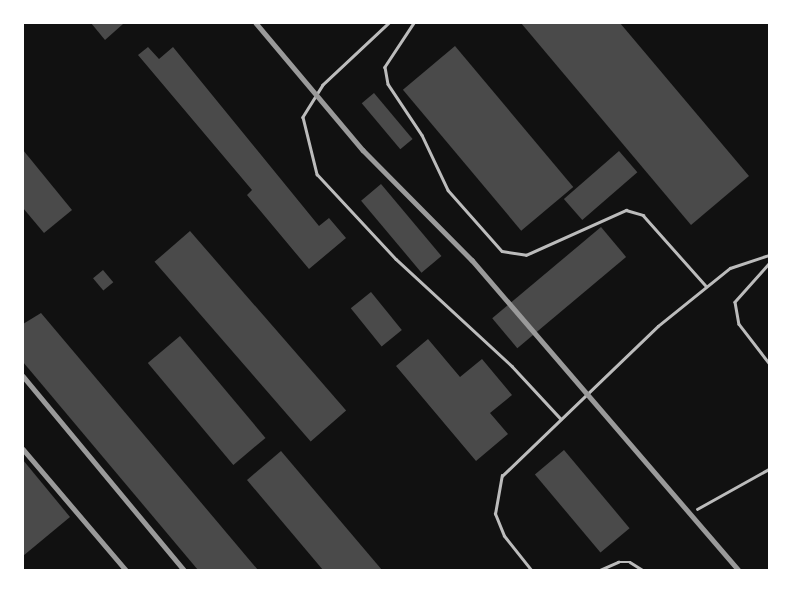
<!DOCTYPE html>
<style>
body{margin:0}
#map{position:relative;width:792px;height:593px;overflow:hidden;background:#111;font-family:Bitter,serif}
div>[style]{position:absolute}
.building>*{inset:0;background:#4a4a4a;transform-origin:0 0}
.service>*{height:2.5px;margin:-1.25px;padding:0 1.25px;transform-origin:1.25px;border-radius:1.25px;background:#bcbcbc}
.rail>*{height:4.5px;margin:-2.25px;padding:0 2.25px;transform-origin:2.25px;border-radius:2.25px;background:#9a9a9a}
span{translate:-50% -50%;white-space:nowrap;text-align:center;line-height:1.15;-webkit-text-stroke:7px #fff;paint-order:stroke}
.frame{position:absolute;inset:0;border:24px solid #fff;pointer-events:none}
</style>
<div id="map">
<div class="building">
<i style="clip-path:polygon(91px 23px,122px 23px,123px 24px,105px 40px)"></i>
<i style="clip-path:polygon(521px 23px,620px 23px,749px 176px,691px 225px)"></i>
<i style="left:455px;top:46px;width:184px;height:68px;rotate:50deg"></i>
<i style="clip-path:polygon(148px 47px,159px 59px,173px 47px,319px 226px,329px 218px,346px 238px,309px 269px,247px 195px,252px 190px,138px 55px)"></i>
<i style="left:374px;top:93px;width:60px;height:16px;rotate:50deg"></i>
<i style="clip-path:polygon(23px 150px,72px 210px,44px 233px,23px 208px)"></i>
<i style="left:619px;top:151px;width:28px;height:73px;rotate:49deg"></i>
<i style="left:381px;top:184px;width:94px;height:26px;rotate:50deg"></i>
<i style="left:601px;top:227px;width:39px;height:142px;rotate:50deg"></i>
<i style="left:190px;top:231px;width:238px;height:47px;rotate:49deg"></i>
<i style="left:103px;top:270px;width:16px;height:13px;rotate:50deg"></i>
<i style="left:371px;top:292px;width:49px;height:26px;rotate:51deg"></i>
<i style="clip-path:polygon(41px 313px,258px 570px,198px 570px,23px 362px,23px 324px)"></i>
<i style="left:180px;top:336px;width:133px;height:42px;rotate:50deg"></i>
<i style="clip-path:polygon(428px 339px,460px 377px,482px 359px,512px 395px,490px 413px,508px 434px,476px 461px,396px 366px)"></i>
<i style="left:564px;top:450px;width:102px;height:38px;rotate:50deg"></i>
<i style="clip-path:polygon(281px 451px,382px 570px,323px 570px,247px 480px)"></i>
<i style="clip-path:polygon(23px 460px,70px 517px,23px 556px)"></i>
</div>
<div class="service">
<i style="left:389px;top:23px;width:91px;rotate:136.8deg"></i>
<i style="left:323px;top:85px;width:38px;rotate:122deg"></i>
<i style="left:303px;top:117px;width:59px;rotate:76.2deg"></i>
<i style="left:317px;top:174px;width:116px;rotate:47.1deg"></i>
<i style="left:396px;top:259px;width:158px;rotate:42.7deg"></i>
<i style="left:512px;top:366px;width:72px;rotate:47.2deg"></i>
<i style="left:414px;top:23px;width:53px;rotate:123.4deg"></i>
<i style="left:385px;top:67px;width:17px;rotate:80deg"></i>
<i style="left:388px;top:84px;width:61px;rotate:56.3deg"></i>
<i style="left:422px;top:135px;width:61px;rotate:64.7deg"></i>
<i style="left:448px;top:190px;width:81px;rotate:48.5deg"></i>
<i style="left:502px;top:251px;width:24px;rotate:9deg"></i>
<i style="left:526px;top:255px;width:110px;rotate:-24.2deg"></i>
<i style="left:626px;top:210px;width:18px;rotate:16deg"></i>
<i style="left:643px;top:215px;width:95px;rotate:48.4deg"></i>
<i style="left:769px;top:264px;width:51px;rotate:131.8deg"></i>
<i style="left:735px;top:302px;width:22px;rotate:80deg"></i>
<i style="left:739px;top:324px;width:49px;rotate:52.4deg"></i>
<i style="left:697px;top:509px;width:82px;rotate:-29.1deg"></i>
<i style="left:531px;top:570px;width:43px;rotate:-128.5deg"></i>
<i style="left:504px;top:536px;width:24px;rotate:-112deg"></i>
<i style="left:495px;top:514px;width:39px;rotate:-80deg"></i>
<i style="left:502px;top:476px;width:216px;rotate:-43.9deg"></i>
<i style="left:658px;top:326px;width:92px;rotate:-38.9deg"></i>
<i style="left:730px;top:268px;width:41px;rotate:-18.4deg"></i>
<i style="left:600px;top:570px;width:20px;rotate:-24deg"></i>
<i style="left:618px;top:562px;width:12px"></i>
<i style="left:630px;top:562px;width:15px;rotate:32deg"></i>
</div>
<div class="rail">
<i style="left:256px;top:23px;width:166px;rotate:49.9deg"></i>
<i style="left:363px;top:150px;width:155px;rotate:45.3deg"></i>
<i style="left:472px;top:260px;width:409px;rotate:49.3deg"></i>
<i style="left:23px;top:376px;width:252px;rotate:50.3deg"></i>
<i style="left:23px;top:449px;width:159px;rotate:49.6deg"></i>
</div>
<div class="frame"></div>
</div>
